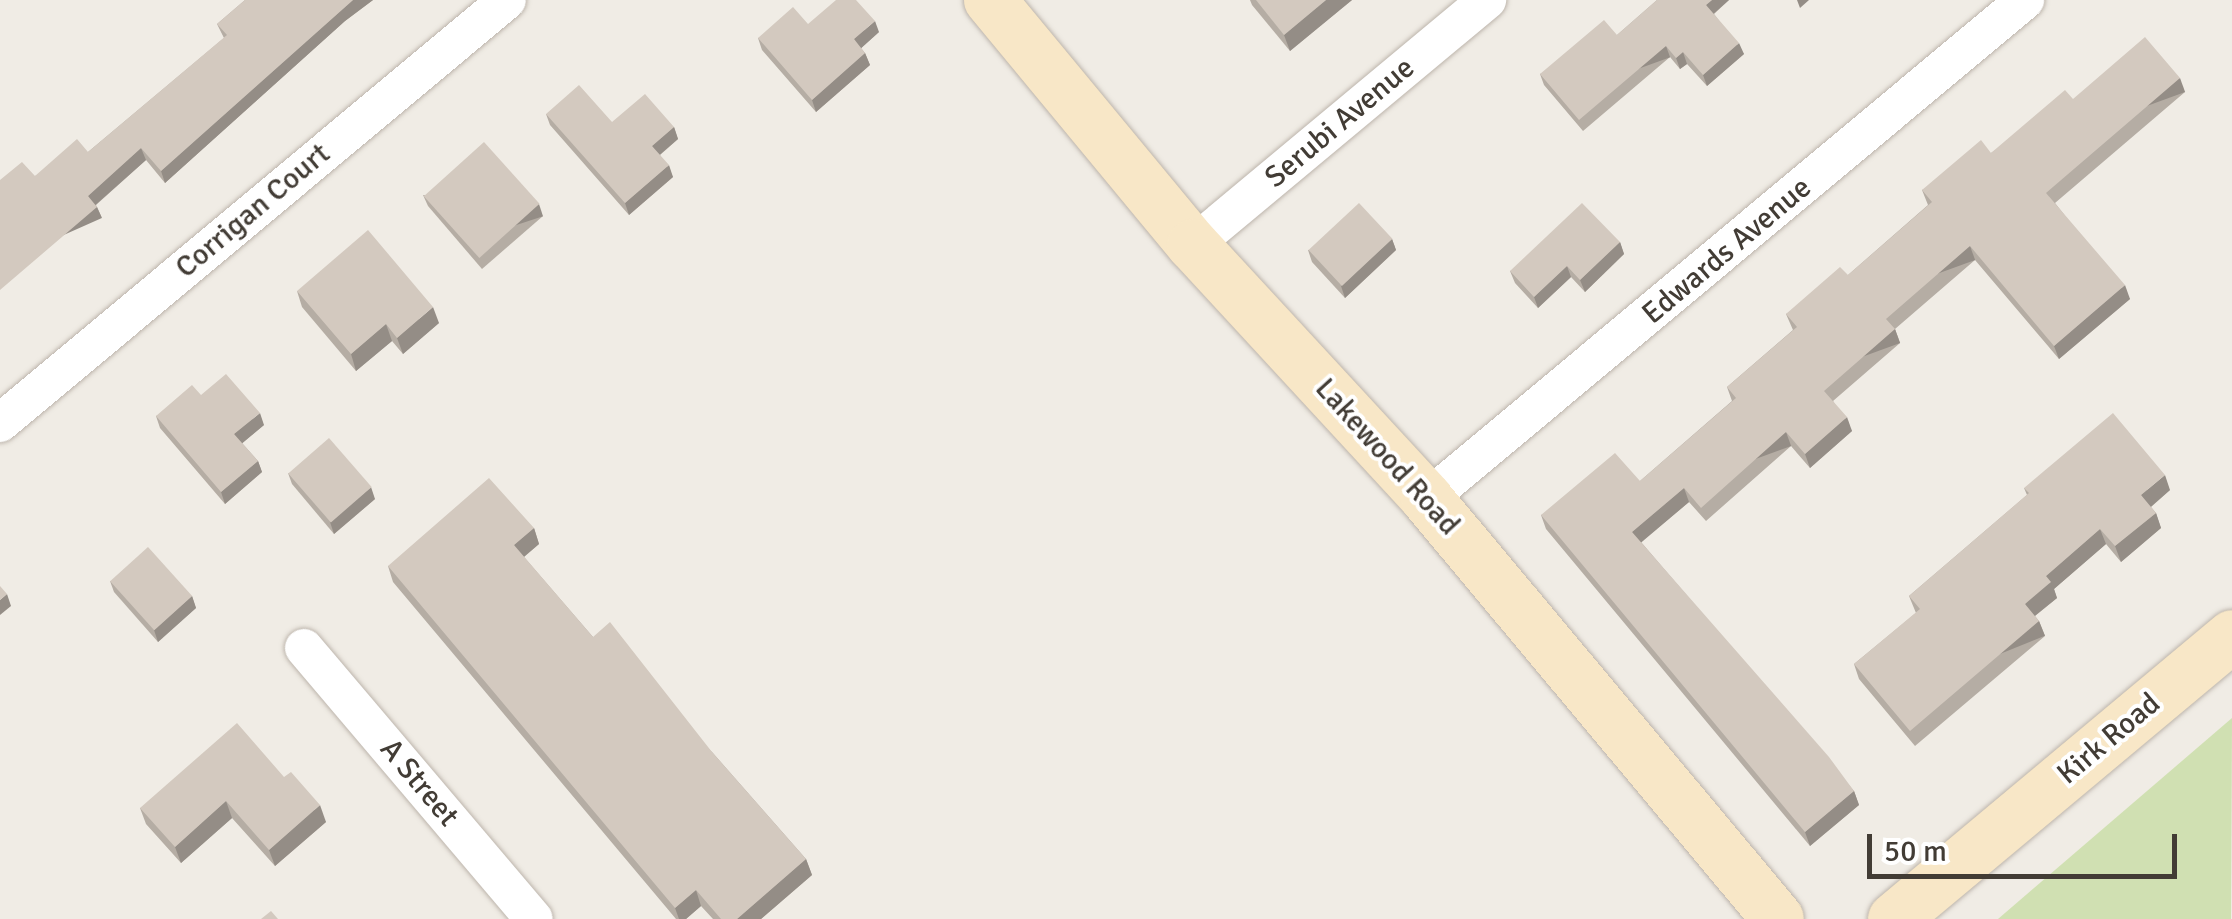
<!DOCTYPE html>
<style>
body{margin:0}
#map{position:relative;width:2232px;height:919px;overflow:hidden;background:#f0ece5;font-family:Signika,sans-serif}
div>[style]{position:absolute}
.green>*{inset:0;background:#d0e0b2}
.roads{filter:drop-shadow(0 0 2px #bdb5ac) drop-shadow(0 0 2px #bdb5ac)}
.street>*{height:38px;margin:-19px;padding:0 19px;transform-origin:19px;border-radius:19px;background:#fff}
.secondary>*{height:52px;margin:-26px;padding:0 26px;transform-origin:26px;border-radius:26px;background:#f8e7c7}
.wall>*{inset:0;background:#b5ada4}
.shaded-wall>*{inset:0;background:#948d86;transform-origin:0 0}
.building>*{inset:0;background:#d3c9bf;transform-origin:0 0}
span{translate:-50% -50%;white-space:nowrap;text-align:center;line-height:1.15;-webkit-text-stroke:8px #fff;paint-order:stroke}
.street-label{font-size:30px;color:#423c35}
.scale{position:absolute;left:1867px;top:834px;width:310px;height:45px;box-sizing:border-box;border:5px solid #423c35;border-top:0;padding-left:12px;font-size:30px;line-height:35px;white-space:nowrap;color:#423c35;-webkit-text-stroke:8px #fff;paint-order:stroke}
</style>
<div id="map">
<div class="green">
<i style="clip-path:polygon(2232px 718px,2231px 919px,1998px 919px)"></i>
</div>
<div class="roads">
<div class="street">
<i style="left:1193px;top:245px;width:383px;rotate:-39.8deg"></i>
<i style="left:0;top:423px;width:660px;rotate:-39.84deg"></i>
<i style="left:1427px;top:499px;width:779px;rotate:-39.84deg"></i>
<i style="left:304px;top:648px;width:355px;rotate:49.7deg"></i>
</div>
<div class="secondary">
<i style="left:990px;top:0;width:318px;rotate:50.4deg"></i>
<i style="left:1193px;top:245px;width:345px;rotate:47.3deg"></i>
<i style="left:1427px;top:499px;width:547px;rotate:50.11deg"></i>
<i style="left:1894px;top:919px;width:441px;rotate:-39.9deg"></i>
</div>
</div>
<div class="wall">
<i style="clip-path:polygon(245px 0,373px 0,345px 21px,165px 183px,146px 160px,96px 205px,102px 218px,35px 176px,88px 152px,224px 38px,217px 24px)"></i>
<i style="clip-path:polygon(1250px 0,1352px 0,1290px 51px,1252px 5px)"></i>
<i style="clip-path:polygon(1657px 0,1729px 0,1714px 14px,1744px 54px,1707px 86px,1687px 64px,1680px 69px,1670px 57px,1583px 131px,1544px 85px,1540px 74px,1617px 35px)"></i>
<i style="clip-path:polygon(808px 24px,879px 32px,861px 48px,865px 53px,870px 65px,816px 112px,762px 50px,758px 38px)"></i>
<i style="clip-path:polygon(2185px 92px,2055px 203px,2130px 299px,2059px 359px,1975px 260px,1895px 329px,1900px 343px,1833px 401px,1852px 431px,1810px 468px,1791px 446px,1706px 521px,1689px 502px,1641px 542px,1854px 791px,1859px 805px,1810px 846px,1546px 529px,1541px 515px,1640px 481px,1732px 401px,1727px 387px,1793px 330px,1786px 314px,1848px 275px,1928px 205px,1922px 190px,1991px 153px,2073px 99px)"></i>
<i style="clip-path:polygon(546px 114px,612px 122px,674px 127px,678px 139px,660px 155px,673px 177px,629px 215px,550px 125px)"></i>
<i style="clip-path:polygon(423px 195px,543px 216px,482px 269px,428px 206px)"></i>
<i style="clip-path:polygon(1392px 239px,1396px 250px,1345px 298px,1312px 262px,1308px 250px)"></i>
<i style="clip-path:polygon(1620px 242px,1624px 254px,1585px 292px,1571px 277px,1538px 308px,1515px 283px,1510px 271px)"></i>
<i style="clip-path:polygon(297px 291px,439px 323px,403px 354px,392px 341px,356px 371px,302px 307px)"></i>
<i style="clip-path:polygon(201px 395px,264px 425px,242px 443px,258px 461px,262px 472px,225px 504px,160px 428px,156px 416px)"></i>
<i style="clip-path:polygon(288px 473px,375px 499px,334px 534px,292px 484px)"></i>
<i style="clip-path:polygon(2024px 488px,2170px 490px,2151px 507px,2156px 513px,2161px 528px,2121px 562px,2106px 544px,2054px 589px,2057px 598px,2035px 616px,2039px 621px,2045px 636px,1915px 746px,1859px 679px,1854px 664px,1916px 613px,1909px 596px,2027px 495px)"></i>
<i style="clip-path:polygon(534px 528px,539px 544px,524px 557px,593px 637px,712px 752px,806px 859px,812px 875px,761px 919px,713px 919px,701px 906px,686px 919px,676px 919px,393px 582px,388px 566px)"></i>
<i style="clip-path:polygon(110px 581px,192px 596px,196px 608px,158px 642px,114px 592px)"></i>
<i style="clip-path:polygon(284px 777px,326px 822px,275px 866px,232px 818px,181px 863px,146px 824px,140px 808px)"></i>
</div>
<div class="shaded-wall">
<i style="clip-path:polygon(353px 0,373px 0,345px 21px,165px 183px,161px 171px)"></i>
<i style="clip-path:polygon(1326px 0,1352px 0,1290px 51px,1284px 35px)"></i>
<i style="clip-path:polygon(1712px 0,1729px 0,1711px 16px,1706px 5px)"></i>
<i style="clip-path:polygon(1797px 0,1809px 0,1800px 8px)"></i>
<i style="clip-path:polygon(875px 21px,879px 32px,858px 51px,854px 39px)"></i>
<i style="clip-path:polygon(1739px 43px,1744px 54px,1707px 86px,1703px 75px)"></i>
<i style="left:1666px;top:46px;width:12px;height:114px;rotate:70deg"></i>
<i style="clip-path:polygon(1683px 52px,1687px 64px,1680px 69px,1676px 58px)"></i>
<i style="clip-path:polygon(865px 53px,870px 65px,816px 112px,812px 100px)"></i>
<i style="left:2180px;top:78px;width:15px;height:177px;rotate:70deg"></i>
<i style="clip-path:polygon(674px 127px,678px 139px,656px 158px,652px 146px)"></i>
<i style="clip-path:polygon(141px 148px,146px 160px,92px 208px,88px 196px)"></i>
<i style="clip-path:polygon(669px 165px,673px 177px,629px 215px,625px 203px)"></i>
<i style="left:539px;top:204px;width:13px;height:81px;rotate:72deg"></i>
<i style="left:97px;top:207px;width:12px;height:128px;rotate:66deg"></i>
<i style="clip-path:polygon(1392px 239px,1396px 250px,1345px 298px,1341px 286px)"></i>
<i style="clip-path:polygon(1620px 242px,1624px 254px,1585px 292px,1580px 280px)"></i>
<i style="left:1970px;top:246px;width:15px;height:111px;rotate:70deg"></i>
<i style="clip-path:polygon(1567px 266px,1571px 277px,1538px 308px,1534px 297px)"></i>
<i style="clip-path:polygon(2125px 285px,2130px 299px,2059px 359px,2054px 346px)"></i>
<i style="clip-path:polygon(433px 307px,439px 323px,403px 354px,397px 338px)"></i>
<i style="clip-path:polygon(386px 324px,392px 341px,356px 371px,351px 354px)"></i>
<i style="left:1895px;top:329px;width:15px;height:94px;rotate:70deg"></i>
<i style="clip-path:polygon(260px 413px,264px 425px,239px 446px,234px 434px)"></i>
<i style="clip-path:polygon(1847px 417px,1852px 431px,1810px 468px,1805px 454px)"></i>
<i style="left:1786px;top:432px;width:15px;height:114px;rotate:70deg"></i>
<i style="clip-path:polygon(258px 461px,262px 472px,225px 504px,221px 492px)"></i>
<i style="clip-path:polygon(2165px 475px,2170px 490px,2146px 511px,2141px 495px)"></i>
<i style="clip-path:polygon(371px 487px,375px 499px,334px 534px,330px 522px)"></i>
<i style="clip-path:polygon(1684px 488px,1689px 502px,1637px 546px,1632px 532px)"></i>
<i style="clip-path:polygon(2156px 513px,2161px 528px,2121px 562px,2115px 546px)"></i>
<i style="clip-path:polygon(534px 528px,539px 544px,519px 561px,514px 545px)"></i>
<i style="clip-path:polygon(2100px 529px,2106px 544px,2054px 589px,2057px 598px,2031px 619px,2025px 604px,2046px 576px)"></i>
<i style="clip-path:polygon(7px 594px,11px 606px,0 615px,0 600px)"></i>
<i style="clip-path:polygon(192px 596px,196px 608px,158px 642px,154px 630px)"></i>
<i style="left:2039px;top:621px;width:16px;height:170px;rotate:68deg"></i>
<i style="clip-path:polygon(1854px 791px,1859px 805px,1810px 846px,1805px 832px)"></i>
<i style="clip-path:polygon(226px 801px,232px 818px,181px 863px,175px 847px)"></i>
<i style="clip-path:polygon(320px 805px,326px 822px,275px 866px,269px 850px)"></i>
<i style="clip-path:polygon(806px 859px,812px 875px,761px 919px,737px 919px)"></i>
<i style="clip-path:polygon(696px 890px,701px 906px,686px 919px,679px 919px,675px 908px)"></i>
</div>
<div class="building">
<i style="clip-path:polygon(245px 0,353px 0,161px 171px,141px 148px,88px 196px,97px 207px,0 290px,0 180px,22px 162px,35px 176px,77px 139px,88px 152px,227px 35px,217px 24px)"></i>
<i style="clip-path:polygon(836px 0,856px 0,875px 21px,854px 39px,865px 53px,812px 100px,758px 38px,793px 7px,808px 24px)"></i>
<i style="clip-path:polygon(1256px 0,1326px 0,1284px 35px)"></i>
<i style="clip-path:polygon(1657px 0,1712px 0,1706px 5px,1739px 43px,1703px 75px,1683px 52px,1676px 58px,1666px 46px,1579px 120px,1540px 74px,1604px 20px,1617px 35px)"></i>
<i style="clip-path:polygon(2145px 37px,2180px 78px,2046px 193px,2125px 285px,2054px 346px,1970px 246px,1886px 319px,1895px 329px,1824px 391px,1847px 417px,1805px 454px,1786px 432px,1701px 508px,1684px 488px,1632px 532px,1829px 757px,1854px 791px,1805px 832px,1541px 515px,1615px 453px,1640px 481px,1736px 398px,1727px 387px,1797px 327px,1786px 314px,1840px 267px,1848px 275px,1932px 202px,1922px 190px,1981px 140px,1991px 153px,2065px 90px,2073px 99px)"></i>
<i style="clip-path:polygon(579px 85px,612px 122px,645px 94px,674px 127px,652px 146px,669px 165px,625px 203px,546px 114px)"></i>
<i style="left:484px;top:142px;width:83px;height:81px;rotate:48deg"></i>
<i style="left:1359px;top:203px;width:49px;height:69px;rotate:47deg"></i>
<i style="clip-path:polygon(1582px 203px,1620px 242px,1580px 280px,1567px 266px,1534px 297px,1510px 271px)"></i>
<i style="clip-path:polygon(368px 230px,433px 307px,397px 338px,386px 324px,351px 354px,297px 291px)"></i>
<i style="clip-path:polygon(226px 374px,260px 413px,234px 434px,258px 461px,221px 492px,156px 416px,192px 385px,201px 395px)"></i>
<i style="clip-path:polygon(2113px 413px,2165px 475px,2141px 495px,2156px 513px,2115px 546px,2100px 529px,2046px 576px,2051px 582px,2025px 604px,2039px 621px,1910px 731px,1854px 664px,1920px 609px,1909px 596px,2029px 493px,2024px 488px)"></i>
<i style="left:329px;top:438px;width:65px;height:54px;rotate:49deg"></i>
<i style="clip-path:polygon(489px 478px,534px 528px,514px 545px,593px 637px,610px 622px,712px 752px,806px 859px,737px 919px,721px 919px,696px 890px,675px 908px,388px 566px)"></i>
<i style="left:148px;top:547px;width:66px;height:51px;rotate:48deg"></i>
<i style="clip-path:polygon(0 586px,7px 594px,0 600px)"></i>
<i style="clip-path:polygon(237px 723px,284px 777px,291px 772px,320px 805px,269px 850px,226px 801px,175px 847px,140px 808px)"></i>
<i style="clip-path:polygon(271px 911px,278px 919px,261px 919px)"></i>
</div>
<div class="street-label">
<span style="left:1340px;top:123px;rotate:-40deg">Serubi Avenue</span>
<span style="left:253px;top:211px;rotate:-40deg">Corrigan Court</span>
<span style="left:1727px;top:251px;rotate:-40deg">Edwards Avenue</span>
<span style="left:1387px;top:457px;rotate:48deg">Lakewood Road</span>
<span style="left:2109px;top:739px;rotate:-40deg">Kirk Road</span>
<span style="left:419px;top:783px;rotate:50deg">A Street</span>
</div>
<div class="scale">50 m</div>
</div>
